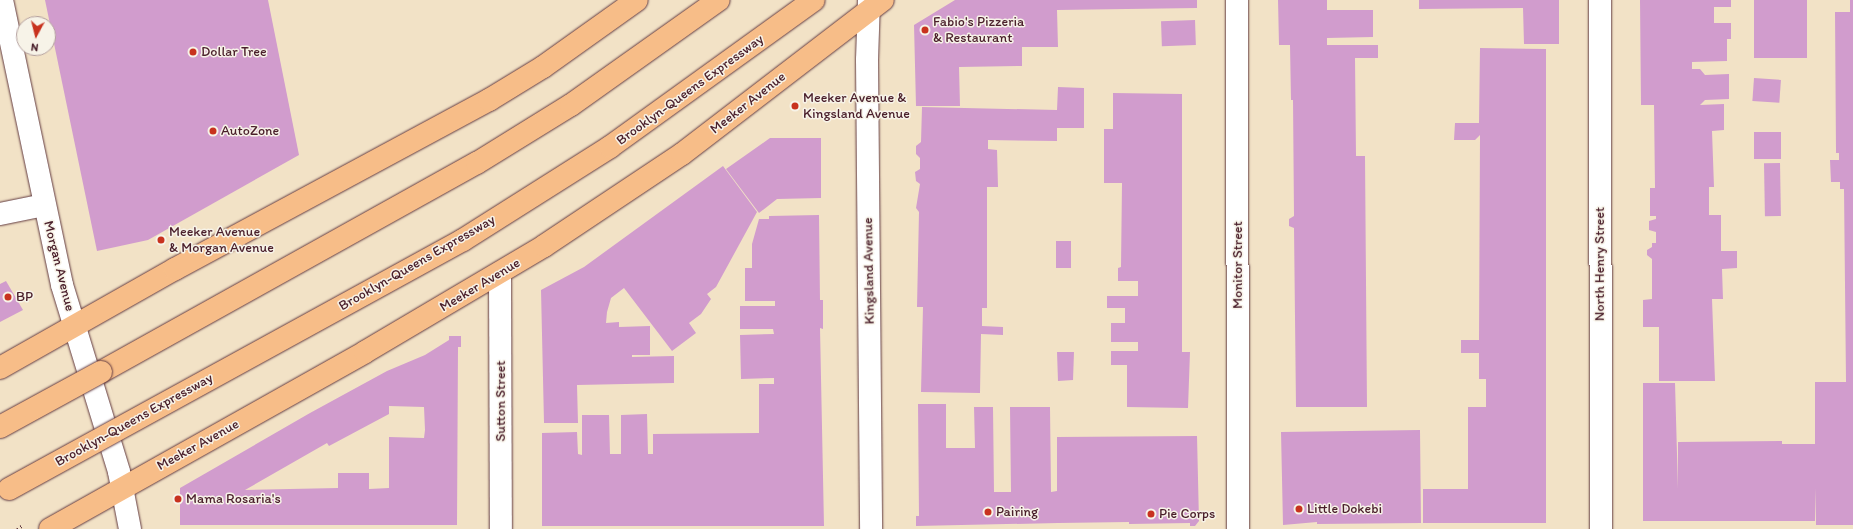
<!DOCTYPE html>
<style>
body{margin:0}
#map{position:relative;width:1853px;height:529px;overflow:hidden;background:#f2e2c6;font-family:Itim,sans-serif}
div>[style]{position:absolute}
.building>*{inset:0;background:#d19ccd;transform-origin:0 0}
.path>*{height:2.5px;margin-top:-1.25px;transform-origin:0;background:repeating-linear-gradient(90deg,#633c42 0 1px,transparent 0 4px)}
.roads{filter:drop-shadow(0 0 1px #633c42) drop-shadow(0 0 1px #633c42)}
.minor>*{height:22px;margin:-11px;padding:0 11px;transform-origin:11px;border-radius:11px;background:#fff}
.major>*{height:22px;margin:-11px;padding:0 11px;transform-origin:11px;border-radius:11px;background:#f7bd88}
.highway>*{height:22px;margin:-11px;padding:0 11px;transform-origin:11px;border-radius:11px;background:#f7bd88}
.bridges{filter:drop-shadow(0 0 1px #633c42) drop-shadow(0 0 1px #633c42)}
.highway-bridge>*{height:22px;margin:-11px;padding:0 11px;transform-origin:11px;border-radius:11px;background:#f7bd88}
.dots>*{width:11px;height:11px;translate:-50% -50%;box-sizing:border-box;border:2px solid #f7f3e8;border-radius:50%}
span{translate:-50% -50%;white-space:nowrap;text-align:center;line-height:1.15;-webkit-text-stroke:3px #f7f3e8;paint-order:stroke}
.poi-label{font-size:14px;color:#4a1f2b}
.left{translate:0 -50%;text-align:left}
.street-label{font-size:14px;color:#4a1f2b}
.north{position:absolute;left:16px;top:16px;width:40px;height:40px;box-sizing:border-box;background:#f7f3e8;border:1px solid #b29e9c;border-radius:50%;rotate:187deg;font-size:11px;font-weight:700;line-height:16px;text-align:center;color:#4a1f2b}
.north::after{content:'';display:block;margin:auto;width:14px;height:18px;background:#c8321e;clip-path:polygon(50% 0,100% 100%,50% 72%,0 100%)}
</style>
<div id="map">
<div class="building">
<i style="clip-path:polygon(45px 0,268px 0,299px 155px,148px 240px,97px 251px)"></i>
<i style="clip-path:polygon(955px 0,1197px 0,1197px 8px,1057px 10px,1058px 47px,1022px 47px,1022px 66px,959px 67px,960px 106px,916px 106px,914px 25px)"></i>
<i style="clip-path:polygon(1278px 0,1327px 0,1327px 10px,1373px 10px,1373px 37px,1327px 38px,1327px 45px,1378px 45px,1378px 58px,1355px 58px,1356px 156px,1365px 156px,1367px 407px,1296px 407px,1294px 228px,1289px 226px,1289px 219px,1294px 216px,1293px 100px,1291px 100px,1290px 45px,1279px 45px)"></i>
<i style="clip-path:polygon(1419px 0,1559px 0,1559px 44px,1524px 44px,1523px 8px,1419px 9px)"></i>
<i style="clip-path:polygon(1640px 0,1731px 0,1731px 7px,1714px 7px,1714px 23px,1731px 23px,1731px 39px,1727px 39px,1727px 61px,1692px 62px,1692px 69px,1700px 69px,1705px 75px,1729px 74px,1729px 99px,1705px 100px,1700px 105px,1724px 104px,1724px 130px,1712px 131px,1714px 187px,1709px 187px,1709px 215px,1721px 215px,1721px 251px,1737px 251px,1737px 268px,1722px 269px,1723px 299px,1712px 299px,1715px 381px,1659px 381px,1659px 327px,1643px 327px,1643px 300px,1652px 299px,1652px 259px,1647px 255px,1647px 250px,1652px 247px,1652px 243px,1656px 243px,1656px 232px,1649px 230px,1649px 221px,1656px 219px,1656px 216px,1650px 216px,1650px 188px,1655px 188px,1654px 105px,1641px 105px)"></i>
<i style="left:1754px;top:0;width:53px;height:58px"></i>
<i style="clip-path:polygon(1850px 0,1853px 0,1853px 525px,1816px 525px,1816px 488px,1815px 521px,1643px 521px,1643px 383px,1675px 383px,1678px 489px,1678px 442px,1782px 441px,1782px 444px,1815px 444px,1815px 382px,1846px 382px,1844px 189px,1840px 189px,1840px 182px,1831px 182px,1830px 160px,1839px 160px,1839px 153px,1836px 153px,1835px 12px,1850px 12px)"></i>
<i style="left:1195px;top:20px;width:25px;height:34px;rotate:88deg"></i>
<i style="clip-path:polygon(1480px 48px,1546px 49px,1546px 523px,1423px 523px,1423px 489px,1468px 489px,1468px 407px,1486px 407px,1486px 379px,1479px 379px,1479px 353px,1461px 353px,1461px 340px,1479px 340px,1480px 135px,1475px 140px,1454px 140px,1455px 123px,1479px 123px)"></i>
<i style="left:1754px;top:78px;width:27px;height:23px;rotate:4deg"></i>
<i style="clip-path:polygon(1058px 87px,1084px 88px,1084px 128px,1057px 128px,1057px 141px,988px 140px,988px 149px,997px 150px,998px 187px,987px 187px,987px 308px,982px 308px,982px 326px,1003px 327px,1003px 335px,981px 334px,980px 393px,921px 392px,923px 307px,917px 307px,919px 212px,916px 208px,920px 184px,916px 181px,915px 172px,920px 169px,920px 158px,916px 154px,916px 146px,921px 142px,922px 107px,1057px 110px)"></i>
<i style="clip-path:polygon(1113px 93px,1182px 94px,1182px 352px,1190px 352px,1188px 408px,1127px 407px,1127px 365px,1111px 365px,1111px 351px,1138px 351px,1138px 342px,1111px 342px,1111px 323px,1125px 323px,1125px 308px,1107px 308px,1107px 296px,1138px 296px,1138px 281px,1118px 281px,1118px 268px,1121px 267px,1122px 183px,1104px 183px,1104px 129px,1113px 129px)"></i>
<i style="left:1754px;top:132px;width:27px;height:27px"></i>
<i style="clip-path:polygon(770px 138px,821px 138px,821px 198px,777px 199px,759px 213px,726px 169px)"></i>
<i style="left:1780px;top:163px;width:53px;height:16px;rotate:89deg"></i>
<i style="clip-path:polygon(723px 166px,757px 212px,716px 287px,707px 294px,711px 299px,701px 314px,689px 323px,696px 333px,672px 351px,624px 288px,611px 298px,607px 312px,606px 323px,619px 322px,619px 327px,650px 326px,650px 355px,632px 355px,632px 357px,674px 356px,674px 383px,577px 385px,578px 423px,544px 423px,541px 290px,584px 267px)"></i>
<i style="clip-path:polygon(819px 215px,820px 300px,823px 300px,823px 329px,820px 328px,824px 526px,542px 526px,542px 433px,577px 432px,578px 454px,582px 455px,582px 415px,609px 415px,610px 454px,621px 454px,621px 415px,647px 414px,648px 454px,653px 454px,653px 434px,759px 433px,759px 384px,774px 384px,774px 378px,741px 379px,740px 335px,774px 334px,773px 329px,740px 329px,740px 306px,775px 306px,775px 301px,745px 301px,745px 268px,752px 268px,752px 244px,759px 219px,769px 219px,769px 216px)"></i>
<i style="left:1056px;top:241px;width:15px;height:27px"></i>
<i style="clip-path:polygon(6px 281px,23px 310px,0 322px,0 284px)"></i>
<i style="clip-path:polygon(evenodd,449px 336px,461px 336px,461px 347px,458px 347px,457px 525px,180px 525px,180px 488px,310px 413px,387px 371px,425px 355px,449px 340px,449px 336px,389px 406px,424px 407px,425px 430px,424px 438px,389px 437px,389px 488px,369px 489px,369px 473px,338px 473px,338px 488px,245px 490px,327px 443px,329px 446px,389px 414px,389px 406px)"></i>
<i style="clip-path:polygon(1057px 352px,1074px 352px,1073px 380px,1058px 381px)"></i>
<i style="clip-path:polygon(918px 404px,946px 404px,946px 448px,975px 448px,974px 407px,993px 407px,994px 492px,1011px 492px,1010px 407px,1050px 407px,1051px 492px,1057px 491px,1057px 437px,1197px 436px,1199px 521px,1195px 526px,1190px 526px,1190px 523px,1129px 524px,1129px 522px,1058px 523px,1058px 515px,1058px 523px,916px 526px,916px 516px,919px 516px)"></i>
<i style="clip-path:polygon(1420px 430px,1421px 523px,1317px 524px,1317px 522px,1283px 525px,1281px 432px)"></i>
</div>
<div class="path">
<i style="left:17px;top:529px;width:7px;rotate:-34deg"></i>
</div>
<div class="roads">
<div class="minor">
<i style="left:2px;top:0;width:291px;rotate:78.1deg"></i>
<i style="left:62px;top:285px;width:195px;rotate:73deg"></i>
<i style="left:119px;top:472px;width:58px;rotate:79.1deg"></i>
<i style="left:869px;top:0;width:60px;rotate:91.9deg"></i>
<i style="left:867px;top:60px;width:469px;rotate:89.5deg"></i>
<i style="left:1237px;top:0;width:529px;rotate:89.89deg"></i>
<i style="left:1600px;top:0;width:529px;rotate:89.89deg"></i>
<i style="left:0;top:214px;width:45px;rotate:-11.6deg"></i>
<i style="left:500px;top:273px;width:256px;rotate:89.8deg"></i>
</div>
<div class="major">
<i style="left:0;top:368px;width:201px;rotate:-29.5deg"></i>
<i style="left:175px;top:269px;width:357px;rotate:-28.3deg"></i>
<i style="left:489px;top:100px;width:63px;rotate:-31.4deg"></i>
<i style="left:543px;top:67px;width:115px;rotate:-35.5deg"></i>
<i style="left:50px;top:529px;width:361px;rotate:-29.3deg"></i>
<i style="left:365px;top:352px;width:208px;rotate:-30.6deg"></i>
<i style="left:544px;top:246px;width:166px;rotate:-33.7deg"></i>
<i style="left:682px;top:154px;width:253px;rotate:-37.5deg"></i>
</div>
<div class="highway">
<i style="left:101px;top:372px;width:430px;rotate:-29.1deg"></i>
<i style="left:477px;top:163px;width:110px;rotate:-31.7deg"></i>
<i style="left:571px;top:105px;width:181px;rotate:-35.4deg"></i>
</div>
</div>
<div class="bridges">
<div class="highway-bridge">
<i style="left:0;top:427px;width:115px;rotate:-28.6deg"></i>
<i style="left:9px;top:489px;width:518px;rotate:-28.74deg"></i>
<i style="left:463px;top:240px;width:174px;rotate:-32.3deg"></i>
<i style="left:610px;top:147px;width:251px;rotate:-35.8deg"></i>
</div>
</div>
<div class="dots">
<i style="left:925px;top:30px;background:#c8321e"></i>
<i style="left:193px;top:52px;background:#c8321e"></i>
<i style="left:795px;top:106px;background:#c8321e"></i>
<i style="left:213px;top:131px;background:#c8321e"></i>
<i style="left:161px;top:240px;background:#c8321e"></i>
<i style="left:8px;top:297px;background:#c8321e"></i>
<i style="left:178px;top:499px;background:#c8321e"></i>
<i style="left:1299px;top:509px;background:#c8321e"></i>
<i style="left:988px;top:512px;background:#c8321e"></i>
<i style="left:1151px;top:514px;background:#c8321e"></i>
</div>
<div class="poi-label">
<span class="left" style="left:933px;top:30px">Fabio's Pizzeria<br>&amp; Restaurant</span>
<span class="left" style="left:201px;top:52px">Dollar Tree</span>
<span class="left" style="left:803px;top:106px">Meeker Avenue &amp;<br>Kingsland Avenue</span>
<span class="left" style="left:221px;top:131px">AutoZone</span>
<span class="left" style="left:169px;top:240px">Meeker Avenue<br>&amp; Morgan Avenue</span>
<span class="left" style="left:16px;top:297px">BP</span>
<span class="left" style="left:186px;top:499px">Mama Rosaria's</span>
<span class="left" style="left:1307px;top:509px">Little Dokebi</span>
<span class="left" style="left:996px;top:512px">Pairing</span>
<span class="left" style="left:1159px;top:514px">Pie Corps</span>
</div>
<div class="street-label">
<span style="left:690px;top:90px;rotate:-36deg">Brooklyn-Queens Expressway</span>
<span style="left:748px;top:103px;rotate:-38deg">Meeker Avenue</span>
<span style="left:417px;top:263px;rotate:-30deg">Brooklyn-Queens Expressway</span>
<span style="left:1600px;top:264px;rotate:-90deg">North Henry Street</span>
<span style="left:1238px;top:265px;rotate:-90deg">Monitor Street</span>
<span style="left:59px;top:266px;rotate:76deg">Morgan Avenue</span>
<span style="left:869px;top:271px;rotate:-91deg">Kingsland Avenue</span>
<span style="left:480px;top:285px;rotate:-31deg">Meeker Avenue</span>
<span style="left:501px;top:401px;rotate:-90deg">Sutton Street</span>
<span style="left:134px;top:420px;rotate:-29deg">Brooklyn-Queens Expressway</span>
<span style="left:198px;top:445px;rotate:-29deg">Meeker Avenue</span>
</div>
<div class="north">N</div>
</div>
